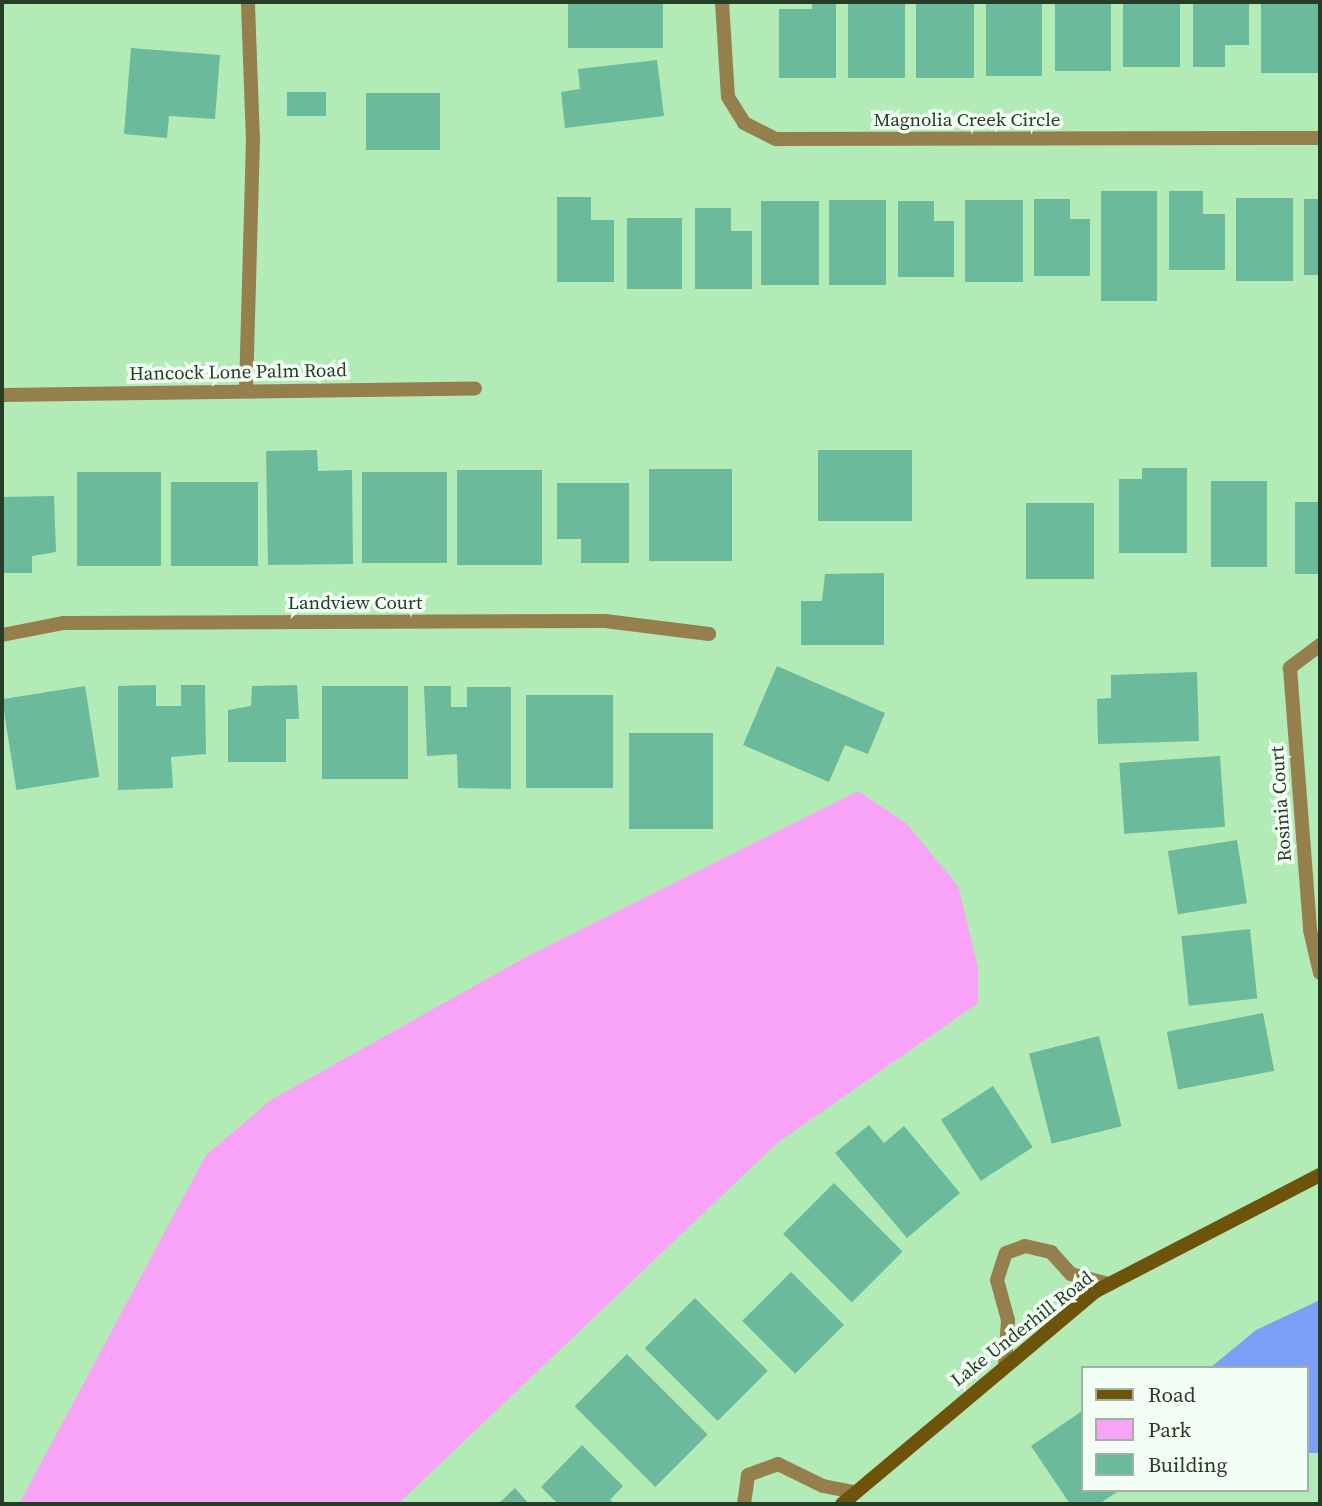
<!DOCTYPE html>
<style>
body{margin:0}
#map{position:relative;width:1322px;height:1506px;overflow:hidden;background:#b2ebb6;font-family:"Source Serif 4",serif}
div>[style]{position:absolute}
.green>*{inset:0;background:#f8a2f8}
.water>*{inset:0;background:#7d9ff6}
.building>*{inset:0;background:#6aba9b;transform-origin:0 0}
.lane>*{height:14px;margin:-7px;padding:0 7px;transform-origin:7px;border-radius:7px;background:#957f4c}
.street>*{height:14px;margin:-7px;padding:0 7px;transform-origin:7px;border-radius:7px;background:#957f4c}
.secondary>*{height:14px;margin:-7px;padding:0 7px;transform-origin:7px;border-radius:7px;background:#6e540a}
span{translate:-50% -50%;white-space:nowrap;text-align:center;line-height:1.15;-webkit-text-stroke:7px #f3fef4;paint-order:stroke}
.street-label{font-size:19px;color:#263d28}
.frame{position:absolute;inset:0;border:4px solid #263d28;pointer-events:none}
.legend{position:absolute;left:1081px;top:1366px;width:228px;height:126px;box-sizing:border-box;background:#f3fef4;border:2px solid #a1b1a2;margin:0;padding:9px 12px;list-style:none;font-size:21px;color:#263d28}
.legend li{display:flex;align-items:center;gap:14px;height:35px}
.legend b{width:35px;border:2px solid #a1b1a2}
</style>
<div id="map">
<div class="green">
<i style="clip-path:polygon(858px 791px,907px 824px,958px 886px,978px 968px,978px 1003px,777px 1143px,398px 1504px,19px 1504px,206px 1155px,271px 1100px,526px 957px)"></i>
</div>
<div class="water">
<i style="clip-path:polygon(1320px 1300px,1320px 1453px,1306px 1453px,1306px 1368px,1210px 1368px,1256px 1330px)"></i>
</div>
<div class="building">
<i style="left:568px;top:2px;width:95px;height:46px"></i>
<i style="clip-path:polygon(812px 2px,836px 2px,836px 78px,779px 78px,779px 9px,812px 9px)"></i>
<i style="left:848px;top:2px;width:57px;height:76px"></i>
<i style="left:916px;top:2px;width:58px;height:76px"></i>
<i style="left:1055px;top:2px;width:56px;height:69px"></i>
<i style="left:1123px;top:2px;width:57px;height:65px"></i>
<i style="clip-path:polygon(1193px 2px,1249px 2px,1249px 45px,1225px 45px,1225px 67px,1193px 67px)"></i>
<i style="left:1261px;top:2px;width:58px;height:71px"></i>
<i style="left:986px;top:4px;width:56px;height:72px"></i>
<i style="clip-path:polygon(131px 48px,220px 55px,215px 119px,169px 116px,167px 138px,124px 134px)"></i>
<i style="clip-path:polygon(657px 60px,664px 116px,565px 128px,561px 92px,580px 89px,578px 69px)"></i>
<i style="left:287px;top:92px;width:39px;height:24px"></i>
<i style="left:366px;top:93px;width:74px;height:57px"></i>
<i style="left:1101px;top:191px;width:56px;height:110px"></i>
<i style="clip-path:polygon(1169px 191px,1203px 191px,1203px 214px,1225px 214px,1225px 270px,1169px 270px)"></i>
<i style="clip-path:polygon(557px 197px,591px 197px,591px 220px,614px 220px,614px 282px,557px 282px)"></i>
<i style="left:1236px;top:198px;width:57px;height:83px"></i>
<i style="clip-path:polygon(1034px 199px,1070px 199px,1070px 219px,1090px 219px,1090px 276px,1034px 276px)"></i>
<i style="left:1304px;top:199px;width:16px;height:76px"></i>
<i style="left:829px;top:200px;width:57px;height:85px"></i>
<i style="left:965px;top:200px;width:58px;height:82px"></i>
<i style="left:761px;top:201px;width:58px;height:84px"></i>
<i style="clip-path:polygon(898px 201px,934px 201px,934px 221px,954px 221px,954px 277px,898px 277px)"></i>
<i style="clip-path:polygon(695px 208px,731px 208px,731px 231px,752px 231px,752px 289px,695px 289px)"></i>
<i style="left:627px;top:218px;width:55px;height:71px"></i>
<i style="clip-path:polygon(317px 450px,318px 471px,352px 470px,353px 564px,268px 565px,266px 451px)"></i>
<i style="left:818px;top:450px;width:94px;height:71px"></i>
<i style="clip-path:polygon(1142px 468px,1187px 468px,1187px 553px,1119px 553px,1119px 479px,1142px 479px)"></i>
<i style="left:649px;top:469px;width:83px;height:92px"></i>
<i style="left:457px;top:470px;width:85px;height:95px"></i>
<i style="left:77px;top:472px;width:84px;height:94px"></i>
<i style="left:362px;top:472px;width:85px;height:91px"></i>
<i style="left:1211px;top:481px;width:56px;height:86px"></i>
<i style="left:171px;top:482px;width:87px;height:84px"></i>
<i style="clip-path:polygon(557px 483px,629px 483px,629px 563px,581px 563px,581px 539px,557px 539px)"></i>
<i style="clip-path:polygon(54px 496px,56px 552px,32px 556px,32px 573px,2px 573px,2px 497px)"></i>
<i style="left:1295px;top:502px;width:25px;height:72px"></i>
<i style="left:1026px;top:503px;width:68px;height:76px"></i>
<i style="clip-path:polygon(884px 573px,884px 645px,801px 645px,801px 601px,822px 601px,825px 574px)"></i>
<i style="clip-path:polygon(777px 666px,885px 713px,868px 754px,845px 745px,829px 782px,743px 745px)"></i>
<i style="clip-path:polygon(1197px 672px,1199px 741px,1098px 744px,1097px 699px,1111px 698px,1111px 675px)"></i>
<i style="clip-path:polygon(156px 685px,156px 706px,181px 706px,181px 685px,205px 685px,206px 754px,171px 757px,173px 788px,118px 790px,118px 686px)"></i>
<i style="clip-path:polygon(297px 685px,299px 719px,286px 719px,286px 762px,228px 762px,228px 710px,251px 706px,252px 686px)"></i>
<i style="left:85px;top:686px;width:92px;height:84px;rotate:81deg"></i>
<i style="left:322px;top:686px;width:86px;height:93px"></i>
<i style="clip-path:polygon(424px 686px,451px 686px,451px 707px,467px 707px,467px 687px,511px 687px,511px 789px,458px 788px,457px 754px,427px 756px)"></i>
<i style="left:526px;top:695px;width:87px;height:93px"></i>
<i style="left:629px;top:733px;width:84px;height:96px"></i>
<i style="left:1220px;top:756px;width:71px;height:101px;rotate:86deg"></i>
<i style="left:1237px;top:840px;width:64px;height:70px;rotate:81deg"></i>
<i style="left:1250px;top:929px;width:70px;height:69px;rotate:84deg"></i>
<i style="left:1263px;top:1013px;width:59px;height:98px;rotate:79deg"></i>
<i style="left:1099px;top:1036px;width:93px;height:72px;rotate:76deg"></i>
<i style="left:993px;top:1086px;width:73px;height:62px;rotate:57deg"></i>
<i style="clip-path:polygon(869px 1125px,884px 1143px,904px 1126px,960px 1193px,907px 1238px,835px 1153px)"></i>
<i style="left:834px;top:1183px;width:97px;height:72px;rotate:45deg"></i>
<i style="left:791px;top:1272px;width:75px;height:69px;rotate:45deg"></i>
<i style="left:695px;top:1298px;width:103px;height:71px;rotate:45deg"></i>
<i style="left:627px;top:1354px;width:114px;height:74px;rotate:45deg"></i>
<i style="clip-path:polygon(1082px 1411px,1082px 1490px,1120px 1490px,1099px 1504px,1070px 1504px,1031px 1446px)"></i>
<i style="clip-path:polygon(582px 1445px,623px 1486px,610px 1500px,615px 1504px,558px 1504px,541px 1487px)"></i>
<i style="clip-path:polygon(515px 1488px,529px 1504px,498px 1504px)"></i>
</div>
<div class="lane">
<i style="left:246px;top:390px;width:249px;rotate:-88.4deg"></i>
<i style="left:253px;top:141px;width:139px;rotate:-92.1deg"></i>
</div>
<div class="street">
<i style="left:722px;top:2px;width:95px;rotate:86.4deg"></i>
<i style="left:728px;top:97px;width:31px;rotate:58deg"></i>
<i style="left:744px;top:123px;width:36px;rotate:27deg"></i>
<i style="left:776px;top:139px;width:544px;rotate:-0.11deg"></i>
<i style="left:2px;top:395px;width:473px;rotate:-0.8deg"></i>
<i style="left:2px;top:635px;width:63px;rotate:-11deg"></i>
<i style="left:64px;top:623px;width:541px;rotate:-0.21deg"></i>
<i style="left:605px;top:621px;width:105px;rotate:7.1deg"></i>
<i style="left:1320px;top:645px;width:38px;rotate:143deg"></i>
<i style="left:1290px;top:668px;width:263px;rotate:85.6deg"></i>
<i style="left:1310px;top:930px;width:44px;rotate:76.9deg"></i>
<i style="left:1005px;top:1365px;width:45px;rotate:-86.2deg"></i>
<i style="left:1008px;top:1320px;width:41px;rotate:-105.4deg"></i>
<i style="left:997px;top:1280px;width:28px;rotate:-72deg"></i>
<i style="left:1006px;top:1253px;width:20px;rotate:-20deg"></i>
<i style="left:1025px;top:1246px;width:27px;rotate:13deg"></i>
<i style="left:1051px;top:1252px;width:30px;rotate:48deg"></i>
<i style="left:1071px;top:1274px;width:39px;rotate:15deg"></i>
<i style="left:744px;top:1504px;width:29px;rotate:-82deg"></i>
<i style="left:748px;top:1475px;width:32px;rotate:-20deg"></i>
<i style="left:778px;top:1464px;width:50px;rotate:26.1deg"></i>
<i style="left:823px;top:1486px;width:33px;rotate:11deg"></i>
</div>
<div class="secondary">
<i style="left:842px;top:1504px;width:331px;rotate:-40deg"></i>
<i style="left:1096px;top:1291px;width:252px;rotate:-27.4deg"></i>
</div>
<div class="street-label">
<span style="left:967px;top:120px">Magnolia Creek Circle</span>
<span style="left:238px;top:372px;rotate:-1deg">Hancock Lone Palm Road</span>
<span style="left:355px;top:603px">Landview Court</span>
<span style="left:1281px;top:804px;rotate:-94deg">Rosinia Court</span>
<span style="left:1022px;top:1329px;rotate:-38deg">Lake Underhill Road</span>
</div>
<div class="frame"></div>
<ul class="legend">
<li><b style="height:9px;background:#6e540a"></b>Road</li>
<li><b style="height:19px;background:#f8a2f8"></b>Park</li>
<li><b style="height:19px;background:#6aba9b"></b>Building</li>
</ul>
</div>
